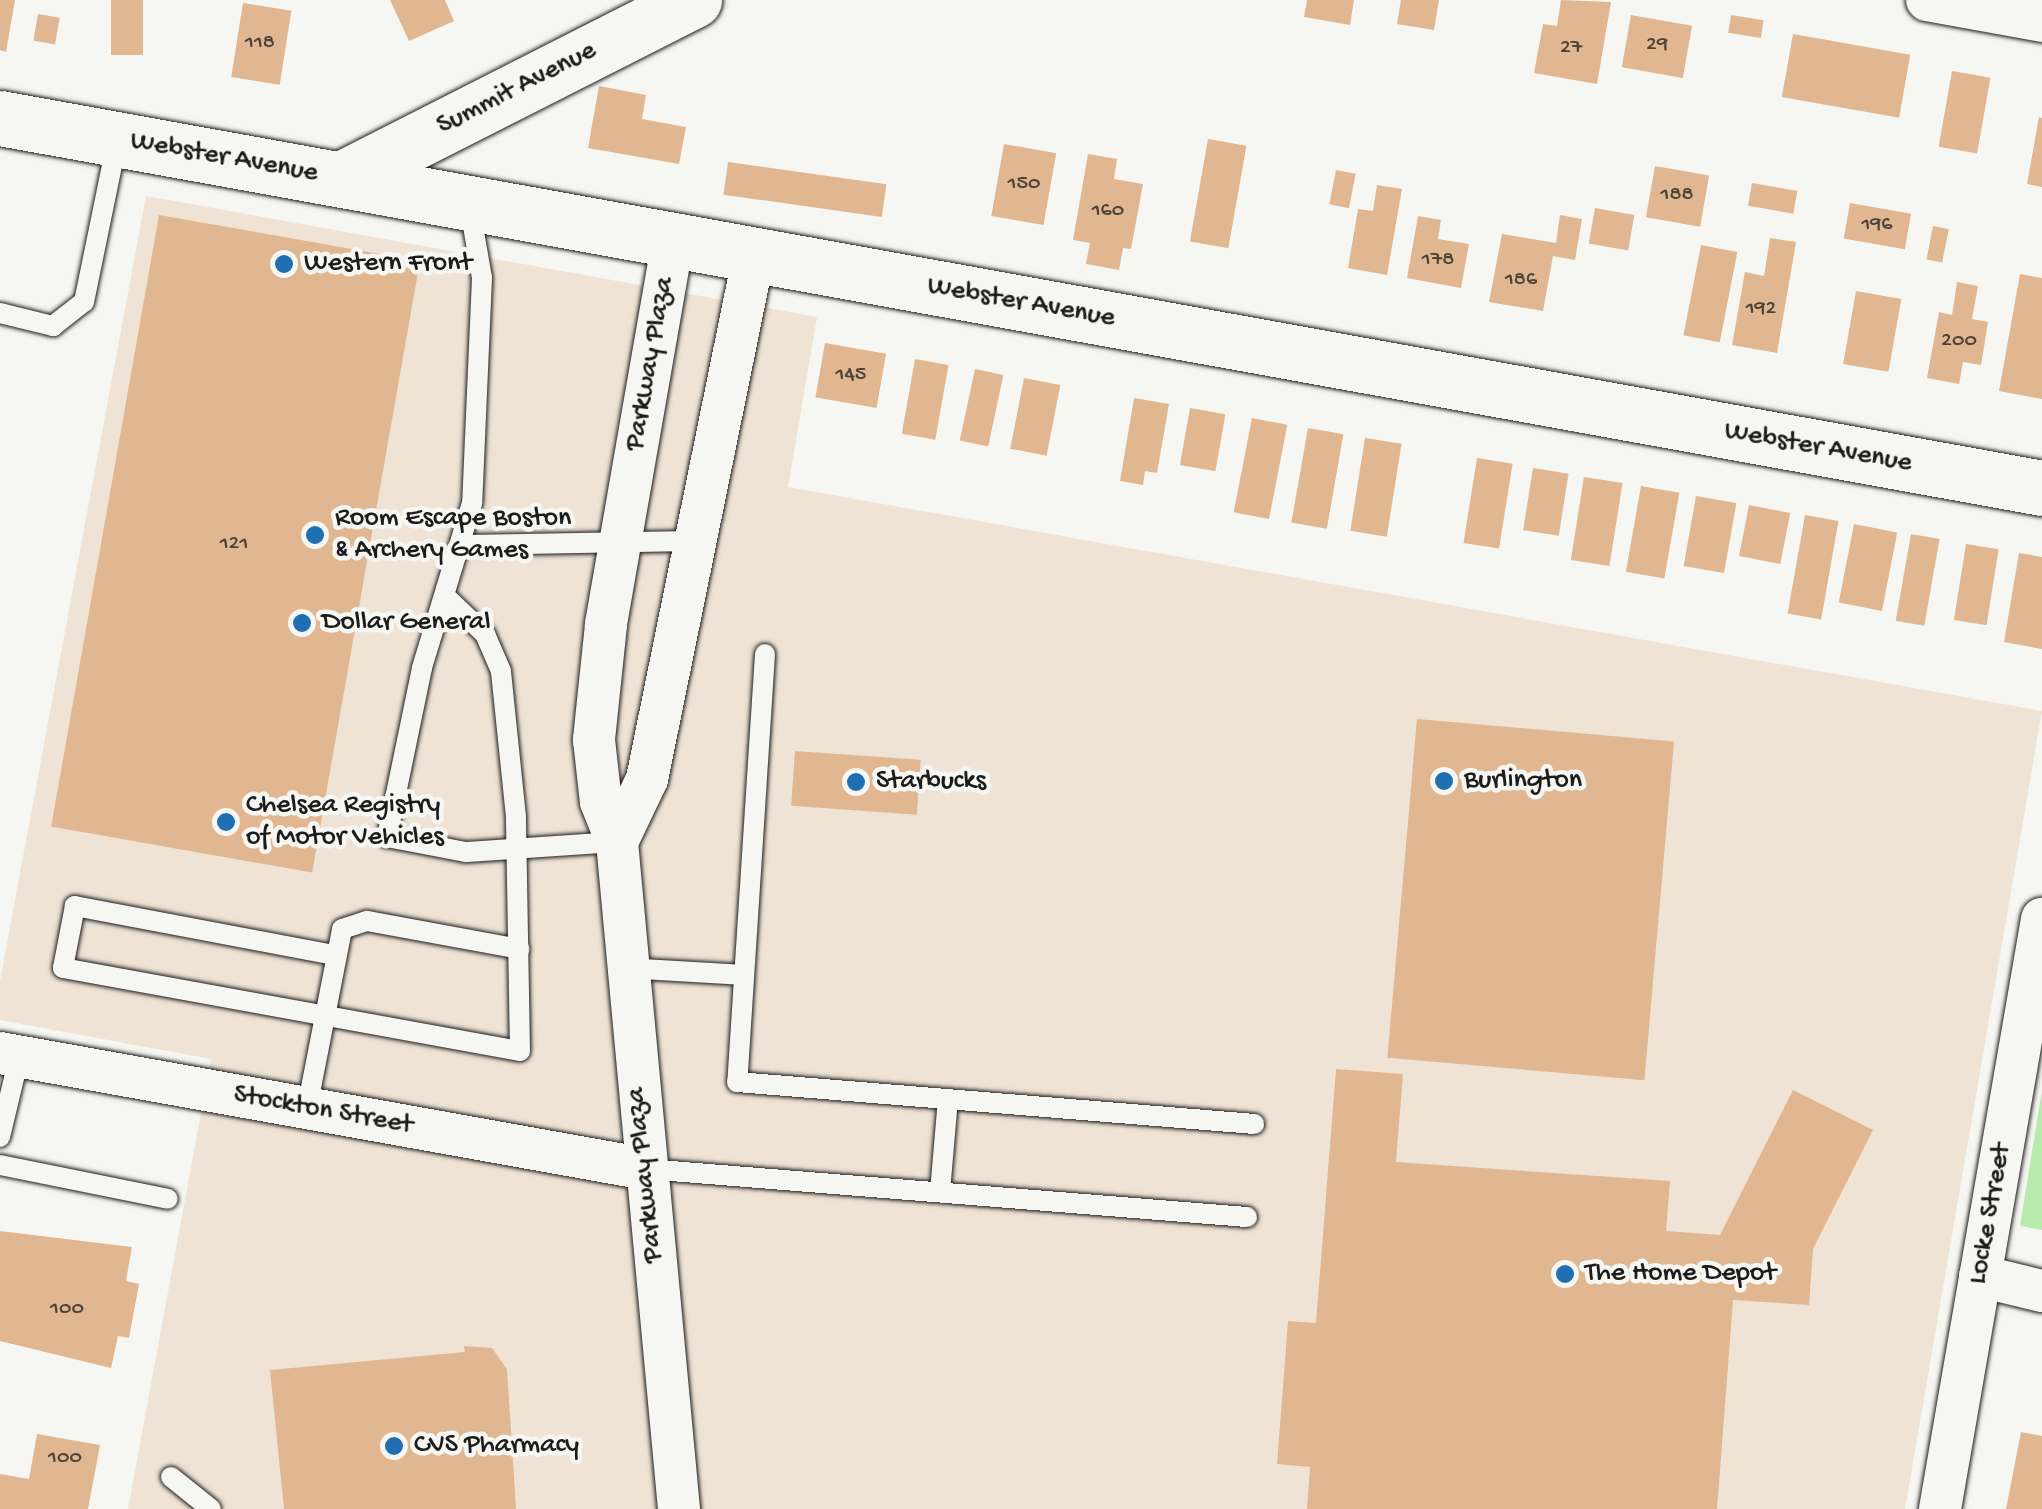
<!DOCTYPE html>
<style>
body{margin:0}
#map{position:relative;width:2042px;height:1509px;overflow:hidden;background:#f6f6f2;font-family:"Gochi Hand",sans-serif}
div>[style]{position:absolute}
.built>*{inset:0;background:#efe3d5}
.green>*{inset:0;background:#b6ebad}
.building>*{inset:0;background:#e0b791;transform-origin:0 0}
.roads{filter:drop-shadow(0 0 2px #1c1c1c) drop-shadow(0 0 2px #1c1c1c)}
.lane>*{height:20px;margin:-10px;padding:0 10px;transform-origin:10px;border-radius:10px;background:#f6f6f2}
.street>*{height:42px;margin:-21px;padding:0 21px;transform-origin:21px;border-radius:21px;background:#f6f6f2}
.secondary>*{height:55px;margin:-27.5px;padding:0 27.5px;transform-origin:27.5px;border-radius:27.5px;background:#f6f6f2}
.dots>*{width:28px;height:28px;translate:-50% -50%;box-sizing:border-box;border:5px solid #f6f6f2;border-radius:50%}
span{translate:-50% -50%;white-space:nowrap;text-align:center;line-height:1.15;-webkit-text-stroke:9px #f6f6f2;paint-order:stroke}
.number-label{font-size:22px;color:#4d4339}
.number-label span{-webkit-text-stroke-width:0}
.street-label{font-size:28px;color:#1c1c1c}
.poi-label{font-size:28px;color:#1c1c1c}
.left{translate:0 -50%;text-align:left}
</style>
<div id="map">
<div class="built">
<i style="clip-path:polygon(146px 196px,817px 317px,788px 487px,2042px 711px,1905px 1509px,128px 1509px,211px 1059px,0 1020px,0 981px)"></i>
</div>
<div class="green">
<i style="clip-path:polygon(2042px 1090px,2042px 1230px,2020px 1226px)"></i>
</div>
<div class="building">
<i style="clip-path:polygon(0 0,15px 0,6px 52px,0 50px)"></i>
<i style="left:111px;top:0;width:32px;height:55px"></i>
<i style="clip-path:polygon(390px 0,445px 0,454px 21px,409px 41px)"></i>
<i style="clip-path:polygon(1307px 0,1354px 0,1350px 25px,1304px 17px)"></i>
<i style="clip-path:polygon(1401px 0,1439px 0,1434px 30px,1397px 24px)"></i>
<i style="clip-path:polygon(1561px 0,1611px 2px,1597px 84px,1534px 73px,1543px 24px,1557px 26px)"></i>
<i style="left:243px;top:3px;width:49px;height:75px;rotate:9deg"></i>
<i style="left:38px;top:14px;width:22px;height:27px;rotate:10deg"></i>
<i style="left:1631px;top:15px;width:62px;height:53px;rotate:10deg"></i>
<i style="left:1731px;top:15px;width:33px;height:18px;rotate:9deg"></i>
<i style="left:1793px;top:34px;width:119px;height:64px;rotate:10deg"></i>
<i style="left:1952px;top:71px;width:39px;height:77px;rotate:10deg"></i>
<i style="clip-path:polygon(599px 86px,646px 95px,642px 119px,686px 127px,679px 164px,588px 148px)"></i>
<i style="clip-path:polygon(2039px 117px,2042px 118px,2042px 187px,2027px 184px)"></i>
<i style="left:1208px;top:139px;width:39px;height:104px;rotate:10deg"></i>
<i style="left:1004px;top:144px;width:53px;height:73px;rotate:10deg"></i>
<i style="clip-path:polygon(1088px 154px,1117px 159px,1114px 179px,1143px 184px,1131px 249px,1123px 248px,1119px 270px,1086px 264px,1090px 243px,1073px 240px)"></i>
<i style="left:728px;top:162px;width:160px;height:33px;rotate:8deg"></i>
<i style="left:1655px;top:166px;width:55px;height:52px;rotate:10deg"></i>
<i style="left:1336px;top:170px;width:20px;height:35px;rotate:11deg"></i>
<i style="left:1752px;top:183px;width:46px;height:23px;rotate:10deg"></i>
<i style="clip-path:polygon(1377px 185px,1402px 189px,1387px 275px,1348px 268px,1358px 209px,1373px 211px)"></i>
<i style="left:1850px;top:203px;width:62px;height:36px;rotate:10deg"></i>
<i style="left:1595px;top:208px;width:40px;height:36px;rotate:10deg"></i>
<i style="left:159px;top:215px;width:265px;height:621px;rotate:10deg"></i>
<i style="clip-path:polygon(1560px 215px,1582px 219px,1575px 260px,1553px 256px,1543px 311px,1489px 302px,1502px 234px,1556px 243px)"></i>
<i style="clip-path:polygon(1418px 216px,1441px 220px,1438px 239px,1469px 244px,1461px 288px,1407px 278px)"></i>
<i style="left:1933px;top:226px;width:16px;height:34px;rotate:11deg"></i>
<i style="clip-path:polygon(1770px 238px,1796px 242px,1777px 353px,1732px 345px,1745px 272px,1764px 276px)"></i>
<i style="left:1701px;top:245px;width:37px;height:92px;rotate:11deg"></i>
<i style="clip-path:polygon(2020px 274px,2042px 278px,2042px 399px,1999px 391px)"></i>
<i style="clip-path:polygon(1957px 282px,1978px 286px,1972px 319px,1988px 322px,1981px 365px,1963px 362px,1959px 384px,1927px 378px,1939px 312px,1952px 315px)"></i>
<i style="left:1856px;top:291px;width:46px;height:74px;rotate:10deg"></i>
<i style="left:825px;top:343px;width:62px;height:55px;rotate:10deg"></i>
<i style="left:915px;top:359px;width:34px;height:76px;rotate:10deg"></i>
<i style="left:975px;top:369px;width:29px;height:73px;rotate:12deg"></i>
<i style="left:1024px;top:378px;width:37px;height:72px;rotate:11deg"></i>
<i style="clip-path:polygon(1134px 398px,1169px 404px,1157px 473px,1145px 471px,1143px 485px,1120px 481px)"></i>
<i style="left:1190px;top:408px;width:36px;height:58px;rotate:10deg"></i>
<i style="left:1252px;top:418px;width:36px;height:96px;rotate:11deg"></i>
<i style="left:1308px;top:428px;width:36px;height:96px;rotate:10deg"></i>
<i style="left:1365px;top:438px;width:37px;height:94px;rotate:9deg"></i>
<i style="left:1477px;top:458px;width:36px;height:86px;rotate:9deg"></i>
<i style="left:1533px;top:468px;width:36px;height:63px;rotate:9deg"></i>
<i style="left:1584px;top:477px;width:39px;height:84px;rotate:9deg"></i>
<i style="left:1641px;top:486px;width:39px;height:87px;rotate:10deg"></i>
<i style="left:1696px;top:496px;width:41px;height:71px;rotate:10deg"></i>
<i style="left:1749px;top:505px;width:42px;height:52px;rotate:11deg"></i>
<i style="left:1805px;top:515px;width:34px;height:100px;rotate:10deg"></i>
<i style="left:1854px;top:524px;width:44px;height:80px;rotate:11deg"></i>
<i style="left:1911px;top:534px;width:29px;height:88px;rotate:10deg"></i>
<i style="left:1966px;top:544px;width:33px;height:77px;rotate:9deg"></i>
<i style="clip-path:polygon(2019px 553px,2042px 557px,2042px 649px,2004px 642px)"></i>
<i style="left:1417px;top:719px;width:258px;height:340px;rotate:5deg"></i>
<i style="left:795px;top:751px;width:126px;height:55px;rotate:4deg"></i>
<i style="clip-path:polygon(1336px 1069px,1403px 1074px,1396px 1162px,1670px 1181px,1666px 1231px,1720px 1235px,1793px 1090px,1873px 1130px,1813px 1249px,1809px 1305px,1733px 1300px,1717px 1509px,1307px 1509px,1310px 1467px,1277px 1464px,1288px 1321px,1316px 1323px)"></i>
<i style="clip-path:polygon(0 1231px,132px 1247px,126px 1281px,139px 1284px,129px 1338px,118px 1336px,111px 1368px,0 1341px)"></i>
<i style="clip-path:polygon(464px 1346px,492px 1348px,507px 1369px,516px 1509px,284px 1509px,270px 1370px,465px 1352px)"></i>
<i style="clip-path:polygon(2021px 1432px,2042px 1436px,2042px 1509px,2006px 1509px)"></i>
<i style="clip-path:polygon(37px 1434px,100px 1445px,88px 1509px,0 1509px,0 1474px,29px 1479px)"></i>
</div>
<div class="roads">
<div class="lane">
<i style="left:470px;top:209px;width:70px;rotate:80.1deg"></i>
<i style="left:482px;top:278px;width:225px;rotate:92.5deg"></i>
<i style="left:472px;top:503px;width:172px;rotate:106.9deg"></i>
<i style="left:422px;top:668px;width:173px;rotate:101.7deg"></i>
<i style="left:387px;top:837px;width:80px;rotate:10.8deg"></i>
<i style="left:466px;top:852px;width:151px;rotate:-3.8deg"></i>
<i style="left:0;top:313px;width:55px;rotate:13.8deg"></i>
<i style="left:53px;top:326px;width:39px;rotate:-38deg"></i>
<i style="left:84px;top:302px;width:164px;rotate:-78.4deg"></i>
<i style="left:463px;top:545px;width:232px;rotate:-1deg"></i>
<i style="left:765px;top:654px;width:429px;rotate:93.7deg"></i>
<i style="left:737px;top:1082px;width:519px;rotate:4.64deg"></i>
<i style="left:334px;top:955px;width:264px;rotate:-169.3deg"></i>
<i style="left:75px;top:906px;width:63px;rotate:101deg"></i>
<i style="left:63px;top:968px;width:464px;rotate:10.3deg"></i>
<i style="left:520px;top:1051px;width:234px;rotate:-91deg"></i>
<i style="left:516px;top:817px;width:147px;rotate:-95.9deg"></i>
<i style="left:501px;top:671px;width:40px;rotate:-113.4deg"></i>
<i style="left:485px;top:634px;width:54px;rotate:-136.5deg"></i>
<i style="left:626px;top:968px;width:118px;rotate:3.4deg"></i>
<i style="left:307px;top:1108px;width:182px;rotate:-78.9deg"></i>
<i style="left:342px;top:929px;width:26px;rotate:-18deg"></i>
<i style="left:367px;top:921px;width:155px;rotate:10.4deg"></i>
<i style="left:0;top:1137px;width:82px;rotate:-76.6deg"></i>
<i style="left:0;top:1165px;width:171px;rotate:11.4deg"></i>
<i style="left:646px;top:1169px;width:603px;rotate:4.57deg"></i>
<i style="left:940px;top:1192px;width:93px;rotate:-85.1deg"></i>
<i style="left:171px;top:1477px;width:51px;rotate:38.7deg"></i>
</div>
<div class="street">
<i style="left:1927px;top:0;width:117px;rotate:10.3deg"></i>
<i style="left:673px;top:240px;width:391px;rotate:99.9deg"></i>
<i style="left:606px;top:625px;width:116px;rotate:96deg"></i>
<i style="left:594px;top:740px;width:62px;rotate:83.6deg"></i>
<i style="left:601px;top:802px;width:43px;rotate:68.2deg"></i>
<i style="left:617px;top:842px;width:670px;rotate:84.69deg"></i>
<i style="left:617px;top:842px;width:70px;rotate:-64.5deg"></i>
<i style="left:647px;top:779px;width:536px;rotate:-78.48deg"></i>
<i style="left:0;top:1053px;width:656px;rotate:10.18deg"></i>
<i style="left:1980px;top:1276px;width:64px;rotate:13.6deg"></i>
<i style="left:1940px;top:1509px;width:599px;rotate:-80.19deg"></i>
</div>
<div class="secondary">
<i style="left:0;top:118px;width:2075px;rotate:10.27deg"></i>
<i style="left:341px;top:179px;width:396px;rotate:-26.9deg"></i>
</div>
</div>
<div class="dots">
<i style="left:284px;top:264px;background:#1f6fb2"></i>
<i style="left:315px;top:535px;background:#1f6fb2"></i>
<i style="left:302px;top:623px;background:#1f6fb2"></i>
<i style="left:1444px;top:781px;background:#1f6fb2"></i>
<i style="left:856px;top:782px;background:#1f6fb2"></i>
<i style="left:226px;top:822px;background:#1f6fb2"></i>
<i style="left:1565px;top:1274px;background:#1f6fb2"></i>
<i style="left:394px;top:1446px;background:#1f6fb2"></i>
</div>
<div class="number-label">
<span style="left:260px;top:44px">118</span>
<span style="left:1657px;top:46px">29</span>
<span style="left:1571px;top:49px">27</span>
<span style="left:1024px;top:185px">150</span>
<span style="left:1677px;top:196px">188</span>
<span style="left:1108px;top:212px">160</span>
<span style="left:1877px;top:226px">196</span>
<span style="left:1438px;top:261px">178</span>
<span style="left:1521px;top:281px">186</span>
<span style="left:1761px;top:310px">192</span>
<span style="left:1959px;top:342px">200</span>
<span style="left:851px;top:376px">145</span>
<span style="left:234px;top:545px">121</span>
<span style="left:67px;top:1310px">100</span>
<span style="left:65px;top:1459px">100</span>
</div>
<div class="street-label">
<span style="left:517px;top:89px;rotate:-27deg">Summit Avenue</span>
<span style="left:224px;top:158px;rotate:10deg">Webster Avenue</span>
<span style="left:1021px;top:303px;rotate:10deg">Webster Avenue</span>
<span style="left:651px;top:364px;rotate:-80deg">Parkway Plaza</span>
<span style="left:1818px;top:448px;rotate:10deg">Webster Avenue</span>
<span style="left:323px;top:1111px;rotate:10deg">Stockton Street</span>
<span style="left:646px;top:1175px;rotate:-96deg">Parkway Plaza</span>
<span style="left:1991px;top:1214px;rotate:-80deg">Locke Street</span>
</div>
<div class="poi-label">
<span class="left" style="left:304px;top:264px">Western Front</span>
<span class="left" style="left:335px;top:535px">Room Escape Boston<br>&amp; Archery Games</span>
<span class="left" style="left:322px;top:623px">Dollar General</span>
<span class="left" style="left:1464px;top:781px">Burlington</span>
<span class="left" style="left:876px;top:782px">Starbucks</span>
<span class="left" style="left:246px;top:822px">Chelsea Registry<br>of Motor Vehicles</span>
<span class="left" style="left:1585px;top:1274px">The Home Depot</span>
<span class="left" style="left:414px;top:1446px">CVS Pharmacy</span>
</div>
</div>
